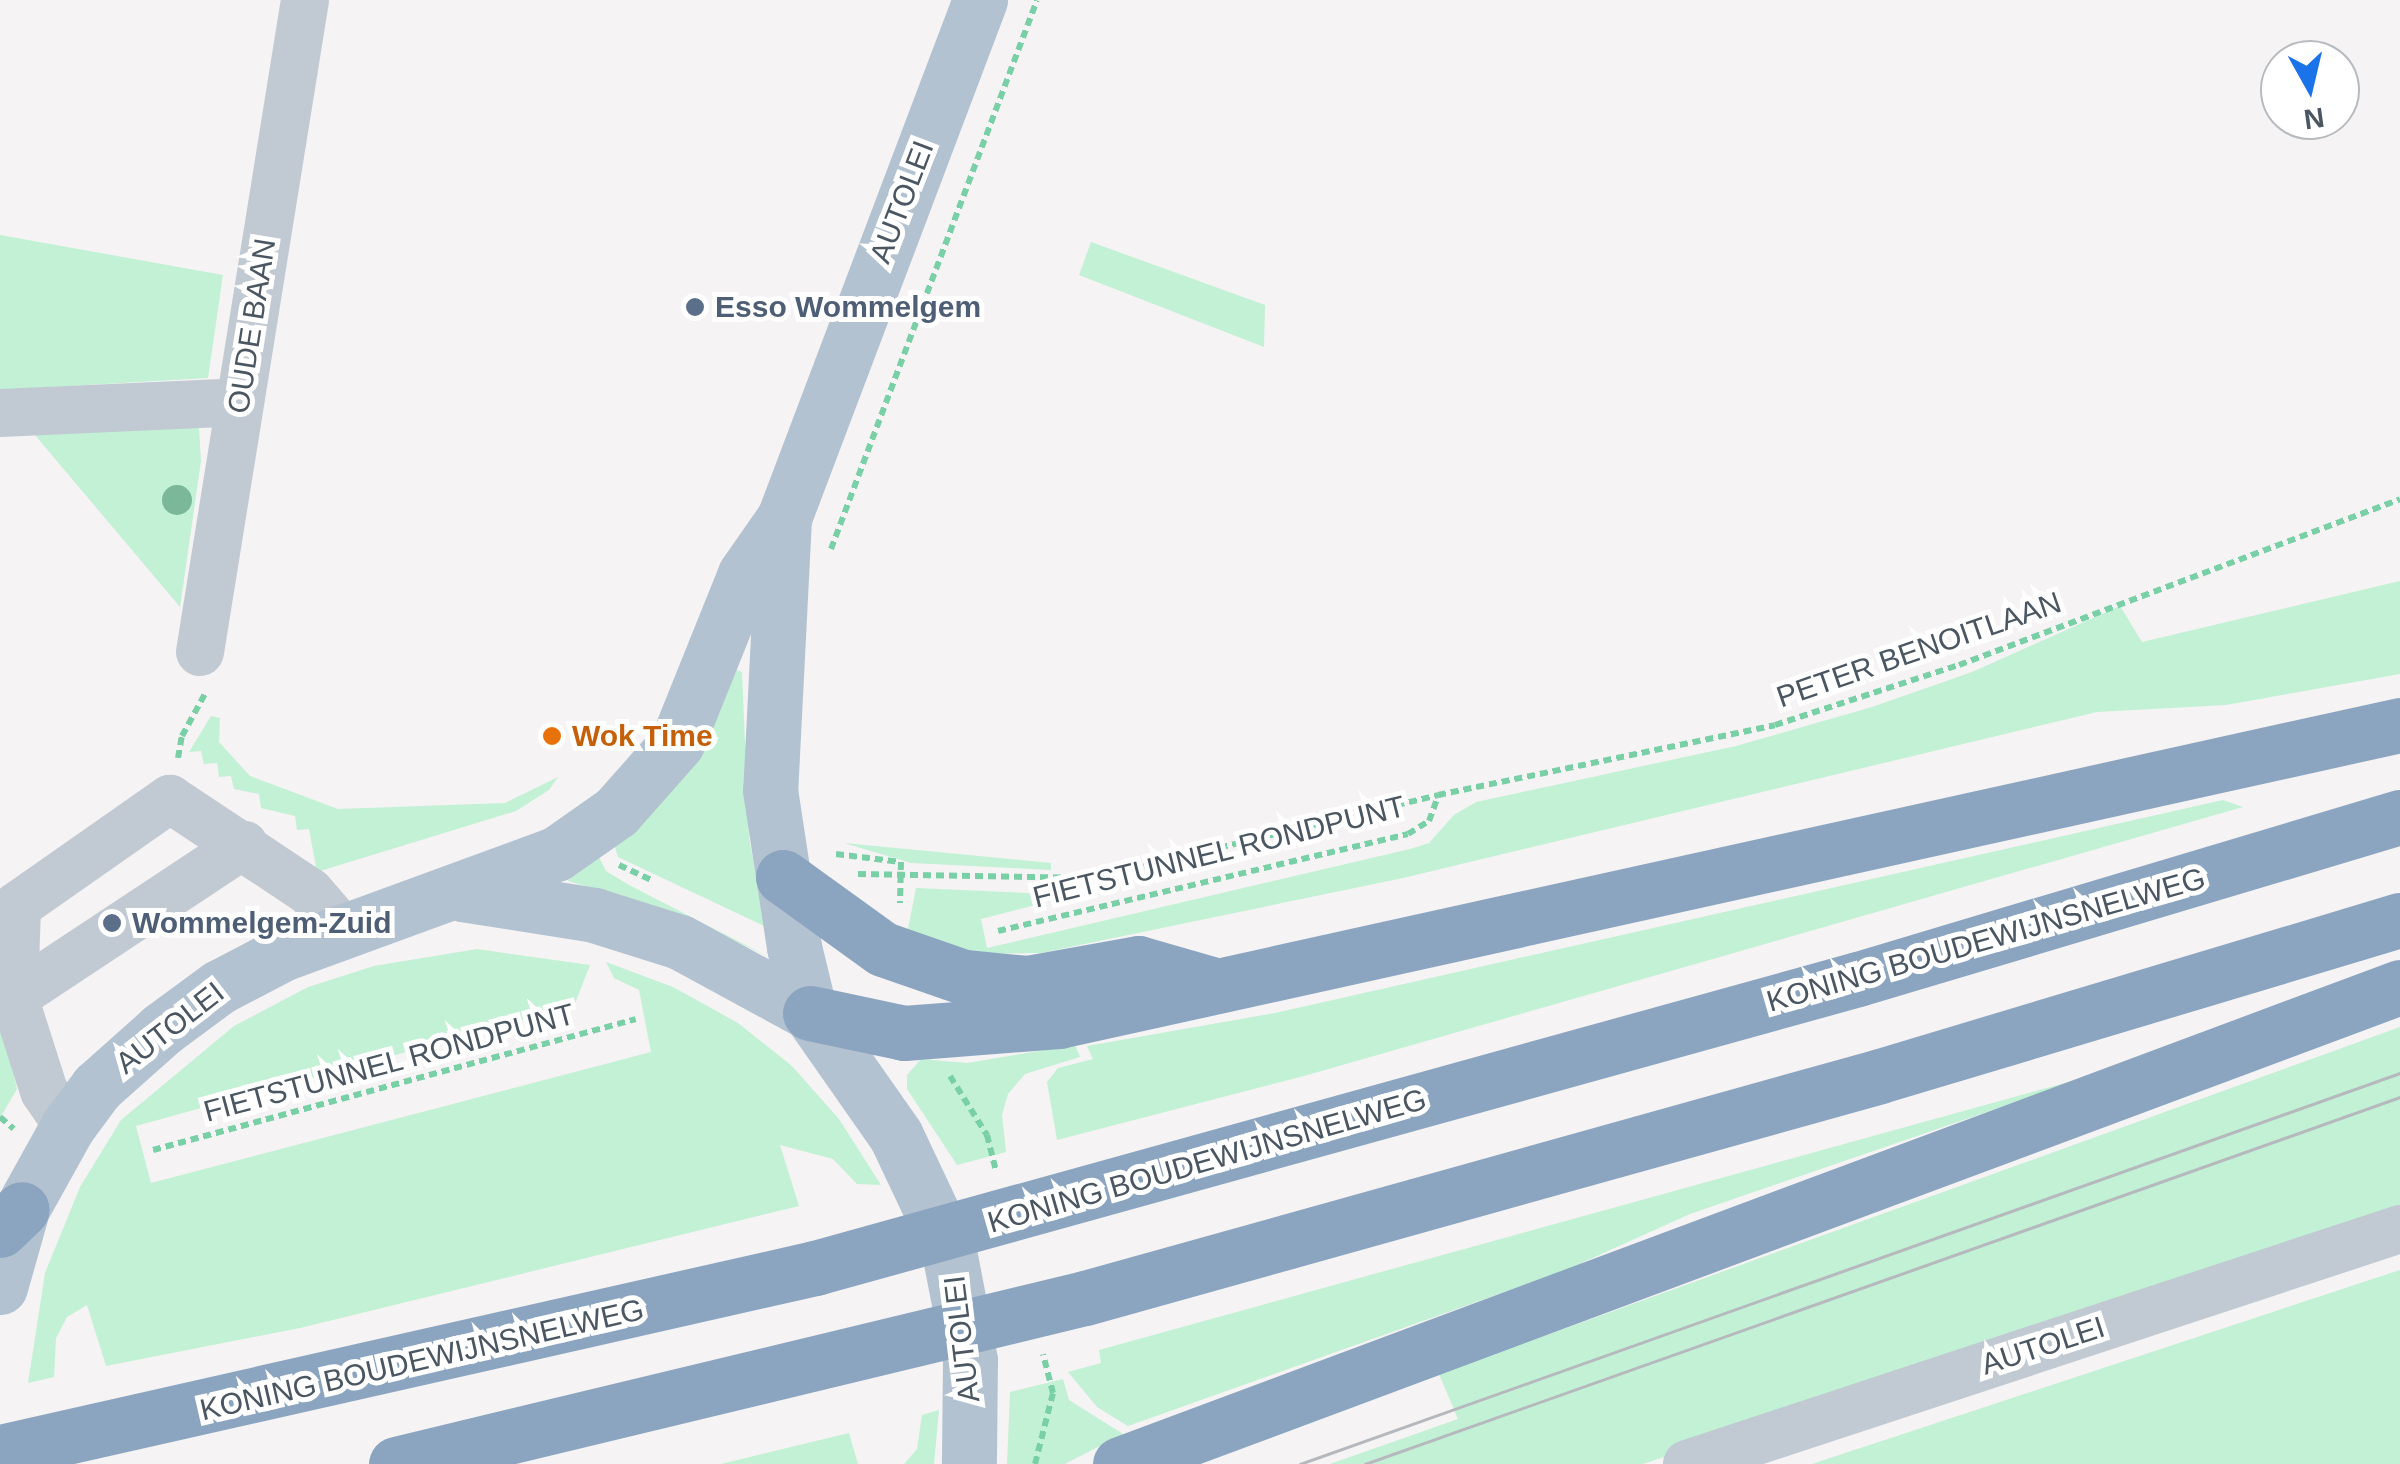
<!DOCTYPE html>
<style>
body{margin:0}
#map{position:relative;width:2400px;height:1464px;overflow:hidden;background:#f5f3f3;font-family:Arial,sans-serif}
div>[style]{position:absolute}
.green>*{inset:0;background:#c3f1d5}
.path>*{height:6px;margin-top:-3px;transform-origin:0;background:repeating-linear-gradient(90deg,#7ad0a6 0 8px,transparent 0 13px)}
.minor>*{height:48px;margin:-24px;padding:0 24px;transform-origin:24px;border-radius:24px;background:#c1cad2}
.major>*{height:55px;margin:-27.5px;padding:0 27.5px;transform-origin:27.5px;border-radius:27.5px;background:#b3c2d1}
.highway>*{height:55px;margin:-27.5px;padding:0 27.5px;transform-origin:27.5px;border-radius:27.5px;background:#8ba5c1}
.tram>*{height:2.5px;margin:-1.25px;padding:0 1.25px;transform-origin:1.25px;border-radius:1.25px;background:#b5b8bd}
.trees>*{width:30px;height:30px;margin:-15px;border-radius:50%;background:#7bb799}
.dots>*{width:28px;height:28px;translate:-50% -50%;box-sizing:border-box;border:5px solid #fff;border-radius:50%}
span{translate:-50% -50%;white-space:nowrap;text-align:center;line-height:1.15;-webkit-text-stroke:10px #fff;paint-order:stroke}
.street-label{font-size:30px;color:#4a5661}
.service-label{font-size:30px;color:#4e5e75;font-weight:700}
.left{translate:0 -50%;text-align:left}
.food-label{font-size:30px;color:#c56008;font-weight:700}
.north{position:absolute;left:2260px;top:40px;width:100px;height:100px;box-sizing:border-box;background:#fff;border:2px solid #b7bbc0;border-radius:50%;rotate:172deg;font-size:28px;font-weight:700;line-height:40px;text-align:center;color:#4a5661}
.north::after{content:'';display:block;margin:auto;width:35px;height:45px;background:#1a73e8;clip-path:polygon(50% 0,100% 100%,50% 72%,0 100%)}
</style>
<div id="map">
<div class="green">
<i style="clip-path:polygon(0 235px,223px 275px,208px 378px,0 390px)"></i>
<i style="clip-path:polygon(1091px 242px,1265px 305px,1264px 347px,1079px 275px)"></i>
<i style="clip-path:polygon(29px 428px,199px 428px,201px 461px,180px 607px)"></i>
<i style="clip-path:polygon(2400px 581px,2400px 674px,2226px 705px,2097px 712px,1403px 878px,1041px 953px,957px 954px,907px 934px,916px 888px,1074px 895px,981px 919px,987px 948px,1410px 849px,1429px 843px,1454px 815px,1476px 802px,1736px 746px,1872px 707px,1972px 672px,2120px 606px,2142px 642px)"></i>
<i style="clip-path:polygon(730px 668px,742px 672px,749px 838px,766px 927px,618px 857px,614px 844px)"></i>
<i style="clip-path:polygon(211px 716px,220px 718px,219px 742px,250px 776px,338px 809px,505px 803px,558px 777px,549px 790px,516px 811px,317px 872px,309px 829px,297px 830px,295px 816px,261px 808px,259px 794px,234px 789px,231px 776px,219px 777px,217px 763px,204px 764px,201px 751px,189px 752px)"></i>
<i style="clip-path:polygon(2223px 800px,2243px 807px,1304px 1076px,1057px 1140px,1047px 1082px,1058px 1068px,1093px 1059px,1087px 1046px,1275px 1013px)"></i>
<i style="clip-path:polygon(844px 843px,1051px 863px,1051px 870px,911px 863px)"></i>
<i style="clip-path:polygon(598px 855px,606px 871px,629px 885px,771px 958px,672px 911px,568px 881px,571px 870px)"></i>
<i style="clip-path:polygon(477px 949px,590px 965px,574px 1006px,136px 1126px,151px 1183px,651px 1052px,639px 990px,614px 978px,606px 962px,673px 987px,738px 1023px,792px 1066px,839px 1119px,881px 1185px,857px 1184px,833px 1159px,780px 1145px,799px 1206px,300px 1328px,106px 1366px,87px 1305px,67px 1317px,56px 1338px,54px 1377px,28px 1383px,45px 1273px,80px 1187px,121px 1120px,234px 1026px,308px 987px,374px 966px)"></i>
<i style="clip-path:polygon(0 1016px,17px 1089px,0 1118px)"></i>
<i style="clip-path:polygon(2400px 1027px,2400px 1211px,1643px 1464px,1330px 1464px,1458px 1419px,1439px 1374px)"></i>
<i style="clip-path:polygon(1075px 1045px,1080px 1057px,1025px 1074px,1008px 1094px,1002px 1115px,1006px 1152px,957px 1165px,907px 1089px,907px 1075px,921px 1059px,967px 1063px)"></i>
<i style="clip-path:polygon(2097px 1074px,1690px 1214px,1566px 1270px,1128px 1426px,1097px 1407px,1068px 1372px,1101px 1363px,1099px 1350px)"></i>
<i style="clip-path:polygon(2400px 1270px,2400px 1464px,1812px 1464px)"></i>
<i style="clip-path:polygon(1063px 1379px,1069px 1400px,1123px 1434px,1065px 1464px,1007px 1464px,1010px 1392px)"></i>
<i style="clip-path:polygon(939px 1410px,934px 1464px,904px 1464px,917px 1449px,922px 1415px)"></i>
<i style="clip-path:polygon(849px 1433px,858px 1464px,721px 1464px)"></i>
</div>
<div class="path">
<i style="left:831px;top:549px;width:586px;rotate:-69.43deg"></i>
<i style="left:178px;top:758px;width:22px;rotate:-80deg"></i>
<i style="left:182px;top:736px;width:50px;rotate:-61.4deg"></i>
<i style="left:836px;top:854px;width:65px;rotate:7deg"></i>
<i style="left:901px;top:862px;width:41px;rotate:91.4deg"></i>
<i style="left:619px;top:865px;width:38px;rotate:25deg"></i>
<i style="left:858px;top:874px;width:235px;rotate:1deg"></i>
<i style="left:1093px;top:878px;width:355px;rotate:-13.5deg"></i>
<i style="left:1438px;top:795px;width:344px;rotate:-11.7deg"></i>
<i style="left:1775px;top:725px;width:194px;rotate:-18.1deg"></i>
<i style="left:1959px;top:665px;width:471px;rotate:-20.6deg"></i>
<i style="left:998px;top:931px;width:421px;rotate:-13.3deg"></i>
<i style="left:1408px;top:834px;width:25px;rotate:-32deg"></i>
<i style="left:1429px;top:821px;width:27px;rotate:-70deg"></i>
<i style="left:950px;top:1076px;width:70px;rotate:57.9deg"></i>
<i style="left:987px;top:1135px;width:38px;rotate:76deg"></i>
<i style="left:0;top:1117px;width:18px;rotate:41deg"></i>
<i style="left:153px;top:1150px;width:500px;rotate:-15.17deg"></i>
<i style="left:1035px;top:1464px;width:73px;rotate:-75.8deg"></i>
<i style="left:1053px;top:1393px;width:40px;rotate:-104.4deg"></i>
</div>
<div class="minor">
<i style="left:0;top:413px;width:239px;rotate:-2.6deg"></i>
<i style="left:200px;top:652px;width:660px;rotate:-80.85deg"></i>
<i style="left:14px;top:997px;width:276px;rotate:-33.5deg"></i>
<i style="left:68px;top:1126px;width:42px;rotate:-124.4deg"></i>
<i style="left:44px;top:1091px;width:99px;rotate:-107.7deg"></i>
<i style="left:14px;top:997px;width:91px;rotate:-88.1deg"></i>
<i style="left:17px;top:906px;width:187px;rotate:-35deg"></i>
<i style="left:170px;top:799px;width:168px;rotate:33.6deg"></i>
<i style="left:310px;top:892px;width:49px;rotate:49.1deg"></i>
<i style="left:1687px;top:1464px;width:751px;rotate:-18.24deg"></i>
</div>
<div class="major">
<i style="left:784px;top:518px;width:272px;rotate:92.9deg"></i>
<i style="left:770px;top:790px;width:159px;rotate:81.3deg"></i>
<i style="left:794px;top:947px;width:68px;rotate:76.4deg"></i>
<i style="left:810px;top:1013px;width:150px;rotate:55deg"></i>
<i style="left:896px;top:1136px;width:122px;rotate:64.7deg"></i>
<i style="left:948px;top:1246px;width:116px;rotate:79.1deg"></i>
<i style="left:970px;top:1360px;width:104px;rotate:90.6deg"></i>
<i style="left:462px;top:894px;width:134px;rotate:9deg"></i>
<i style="left:594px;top:915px;width:90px;rotate:17.4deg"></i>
<i style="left:680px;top:942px;width:148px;rotate:28.6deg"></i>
<i style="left:0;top:1287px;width:81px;rotate:-74.2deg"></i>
<i style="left:22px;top:1209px;width:95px;rotate:-61deg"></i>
<i style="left:68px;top:1126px;width:49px;rotate:-53.4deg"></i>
<i style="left:97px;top:1087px;width:87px;rotate:-41.7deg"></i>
<i style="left:162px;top:1029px;width:71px;rotate:-36.4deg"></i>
<i style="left:219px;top:987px;width:71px;rotate:-27.6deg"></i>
<i style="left:282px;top:954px;width:292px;rotate:-20.1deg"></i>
<i style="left:556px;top:854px;width:73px;rotate:-35deg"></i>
<i style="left:616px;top:812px;width:92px;rotate:-48.5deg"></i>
<i style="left:677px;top:743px;width:182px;rotate:-68.1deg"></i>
<i style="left:745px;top:574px;width:68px;rotate:-55.1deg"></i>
<i style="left:784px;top:518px;width:554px;rotate:-69.27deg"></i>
</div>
<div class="highway">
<i style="left:783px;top:877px;width:123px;rotate:35.8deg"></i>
<i style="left:883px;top:949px;width:86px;rotate:19.1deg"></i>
<i style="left:964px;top:977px;width:63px;rotate:5.4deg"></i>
<i style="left:1027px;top:983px;width:113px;rotate:-10.2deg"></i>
<i style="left:1138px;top:963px;width:76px;rotate:16deg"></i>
<i style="left:810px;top:1013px;width:96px;rotate:12deg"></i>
<i style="left:904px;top:1033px;width:155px;rotate:-4.4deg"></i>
<i style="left:1059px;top:1021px;width:1373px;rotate:-12.45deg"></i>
<i style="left:0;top:1230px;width:30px;rotate:-44deg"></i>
<i style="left:0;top:1452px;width:836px;rotate:-12.72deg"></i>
<i style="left:815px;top:1268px;width:1082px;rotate:-15.49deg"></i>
<i style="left:1858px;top:979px;width:566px;rotate:-16.64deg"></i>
<i style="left:396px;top:1464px;width:709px;rotate:-13.55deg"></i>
<i style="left:1085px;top:1298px;width:825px;rotate:-15.6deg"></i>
<i style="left:1880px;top:1076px;width:543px;rotate:-16.7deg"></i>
<i style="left:1120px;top:1464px;width:1366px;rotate:-20.44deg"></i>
</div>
<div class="tram">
<i style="left:1300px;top:1464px;width:1167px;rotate:-19.57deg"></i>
<i style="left:1365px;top:1464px;width:1098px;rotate:-19.52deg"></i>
</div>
<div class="trees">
<i style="left:177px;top:500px"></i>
</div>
<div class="dots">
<i style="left:695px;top:307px;background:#5c6f8a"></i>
<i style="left:552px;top:736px;background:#e8710a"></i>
<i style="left:112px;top:923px;background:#5c6f8a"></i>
</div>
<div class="street-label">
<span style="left:902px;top:202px;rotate:-69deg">AUTOLEI</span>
<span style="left:252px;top:326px;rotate:-81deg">OUDE BAAN</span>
<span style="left:1919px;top:650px;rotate:-19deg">PETER BENOITLAAN</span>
<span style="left:1219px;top:852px;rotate:-14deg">FIETSTUNNEL RONDPUNT</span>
<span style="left:1986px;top:940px;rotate:-16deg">KONING BOUDEWIJNSNELWEG</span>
<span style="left:170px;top:1028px;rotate:-38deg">AUTOLEI</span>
<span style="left:389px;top:1063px;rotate:-15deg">FIETSTUNNEL RONDPUNT</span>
<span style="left:1207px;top:1161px;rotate:-16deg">KONING BOUDEWIJNSNELWEG</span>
<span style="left:962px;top:1339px;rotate:-97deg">AUTOLEI</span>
<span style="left:2043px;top:1346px;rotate:-18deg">AUTOLEI</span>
<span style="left:422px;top:1360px;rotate:-13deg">KONING BOUDEWIJNSNELWEG</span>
</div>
<div class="service-label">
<span class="left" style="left:715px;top:307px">Esso Wommelgem</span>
<span class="left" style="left:132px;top:923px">Wommelgem-Zuid</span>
</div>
<div class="food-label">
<span class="left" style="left:572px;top:736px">Wok Time</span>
</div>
<div class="north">N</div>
</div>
